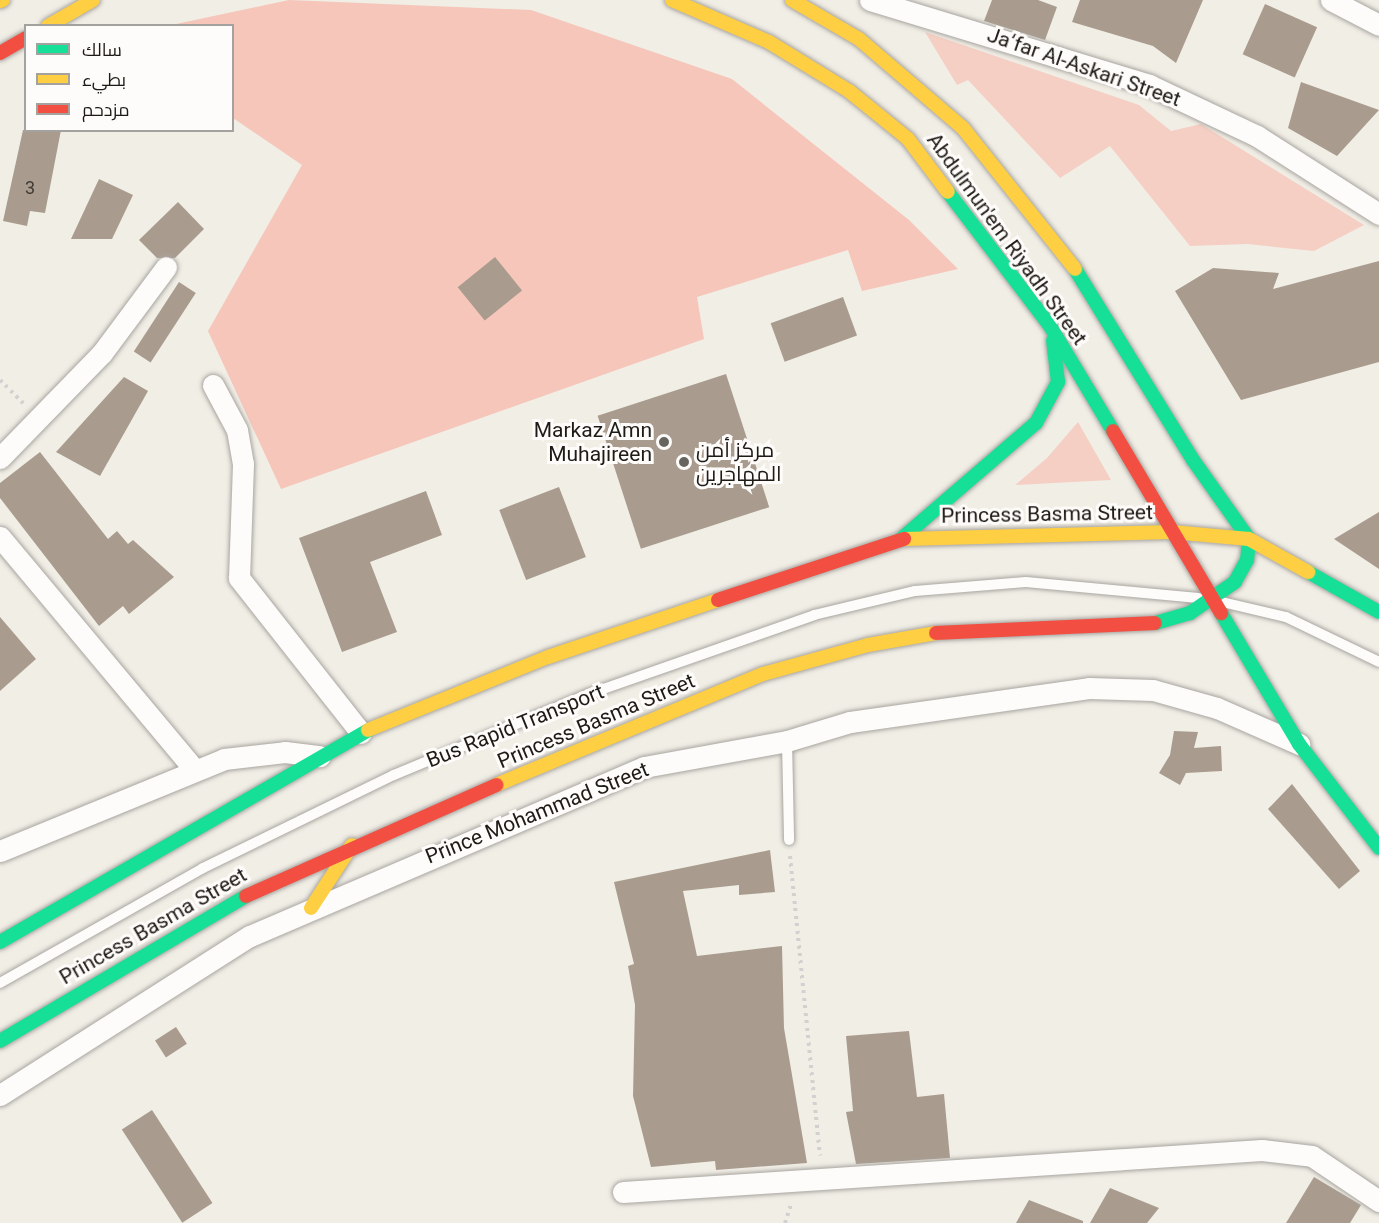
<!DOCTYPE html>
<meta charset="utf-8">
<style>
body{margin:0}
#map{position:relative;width:1379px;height:1223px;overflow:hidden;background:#f1eee6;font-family:Roboto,Cairo,sans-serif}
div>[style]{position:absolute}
.green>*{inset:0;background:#f5cfc3}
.forest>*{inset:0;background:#f5c6b9}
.building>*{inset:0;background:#a99c8f;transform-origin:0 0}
.path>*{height:4px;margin-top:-2px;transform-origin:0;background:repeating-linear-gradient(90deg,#d2d1cf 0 3px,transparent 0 7.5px)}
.roads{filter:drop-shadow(0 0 2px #a8a5a0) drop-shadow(0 0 2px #a8a5a0)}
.lane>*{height:10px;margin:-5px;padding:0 5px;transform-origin:5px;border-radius:5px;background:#fdfcfb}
.street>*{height:21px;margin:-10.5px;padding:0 10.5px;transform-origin:10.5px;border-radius:10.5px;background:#fdfcfb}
.fast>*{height:14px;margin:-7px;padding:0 7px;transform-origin:7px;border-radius:7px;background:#16e098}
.slow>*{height:14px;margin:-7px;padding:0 7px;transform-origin:7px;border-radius:7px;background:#ffcf43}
.jam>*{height:14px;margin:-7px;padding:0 7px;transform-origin:7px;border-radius:7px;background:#f24e42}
.dots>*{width:16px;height:16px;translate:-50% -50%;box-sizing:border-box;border:3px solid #fefcfa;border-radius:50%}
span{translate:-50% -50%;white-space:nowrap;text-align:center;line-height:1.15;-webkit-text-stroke:6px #fefcfa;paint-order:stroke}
.number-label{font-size:18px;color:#413b34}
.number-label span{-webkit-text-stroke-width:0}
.street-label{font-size:21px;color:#1e1b16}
.poi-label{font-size:21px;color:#1e1b16}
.right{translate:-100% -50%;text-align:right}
.left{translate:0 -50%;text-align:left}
.legend{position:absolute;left:24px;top:24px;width:210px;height:108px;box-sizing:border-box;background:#fefcfa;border:2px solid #a4a29f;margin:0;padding:8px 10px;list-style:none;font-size:18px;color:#1e1b16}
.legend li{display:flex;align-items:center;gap:12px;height:30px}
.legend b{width:30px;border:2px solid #a4a29f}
</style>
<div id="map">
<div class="green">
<i style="clip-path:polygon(925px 32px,1139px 105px,1171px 131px,1201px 124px,1364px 225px,1314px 251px,1247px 244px,1190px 246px,1110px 146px,1060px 178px,968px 80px,957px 85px)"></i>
<i style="clip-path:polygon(1078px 422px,1111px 480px,1015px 485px,1047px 458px)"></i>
</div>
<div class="forest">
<i style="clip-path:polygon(289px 0,531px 10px,732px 79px,909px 220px,958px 269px,862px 291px,848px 250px,697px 297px,704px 339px,281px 489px,208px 331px,302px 165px,233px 118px,232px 26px,176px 24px)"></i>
</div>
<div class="building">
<i style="clip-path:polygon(992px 0,1038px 0,1057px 7px,1045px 40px,984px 21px)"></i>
<i style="clip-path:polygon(1080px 0,1203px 0,1176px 63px,1153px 46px,1072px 22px)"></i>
<i style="left:1265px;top:4px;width:57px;height:55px;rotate:24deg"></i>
<i style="clip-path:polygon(1301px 82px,1379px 110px,1337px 156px,1288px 128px)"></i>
<i style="clip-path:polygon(23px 130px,61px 130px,45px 213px,30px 211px,27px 226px,3px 221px)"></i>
<i style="clip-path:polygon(99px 179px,133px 195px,112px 239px,71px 239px)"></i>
<i style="clip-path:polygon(178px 202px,204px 229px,175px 258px,157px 258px,139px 240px)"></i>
<i style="left:495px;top:257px;width:43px;height:48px;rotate:51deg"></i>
<i style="clip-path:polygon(1379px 261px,1379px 362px,1241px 400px,1175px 291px,1213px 268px,1279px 273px,1273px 289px)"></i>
<i style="left:179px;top:282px;width:20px;height:83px;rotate:33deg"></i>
<i style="left:843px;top:297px;width:41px;height:77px;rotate:70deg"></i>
<i style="left:726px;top:374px;width:140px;height:135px;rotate:72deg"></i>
<i style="clip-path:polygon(124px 377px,148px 391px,100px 476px,56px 452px)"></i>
<i style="clip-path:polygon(40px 452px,108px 539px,117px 531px,128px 544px,133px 540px,174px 577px,129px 614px,123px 606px,99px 626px,0 498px,0 483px)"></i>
<i style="left:559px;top:487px;width:75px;height:64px;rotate:69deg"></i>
<i style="clip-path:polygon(426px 491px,442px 535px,370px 562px,397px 632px,342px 652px,299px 538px)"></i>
<i style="clip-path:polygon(1379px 512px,1379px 569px,1334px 539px)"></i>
<i style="clip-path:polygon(0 617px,36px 659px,0 691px)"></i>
<i style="clip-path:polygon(1174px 731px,1198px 732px,1194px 748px,1221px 746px,1222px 771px,1186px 773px,1180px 785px,1159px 773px,1170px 755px)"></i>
<i style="clip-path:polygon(1292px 784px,1360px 871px,1339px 889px,1268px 809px)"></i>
<i style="clip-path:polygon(770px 850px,775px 892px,739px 895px,739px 885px,683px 891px,697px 956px,782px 946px,784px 1028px,807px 1163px,716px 1170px,715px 1161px,651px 1167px,633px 1096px,635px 1005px,628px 966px,634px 964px,614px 882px)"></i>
<i style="left:176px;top:1027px;width:20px;height:25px;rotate:57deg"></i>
<i style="clip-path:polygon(909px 1031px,917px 1097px,944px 1094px,950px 1158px,856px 1164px,846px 1112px,853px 1111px,846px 1036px)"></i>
<i style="left:152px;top:1110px;width:111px;height:36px;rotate:57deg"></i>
<i style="clip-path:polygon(1314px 1177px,1361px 1205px,1350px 1223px,1286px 1223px)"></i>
<i style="clip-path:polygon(1110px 1188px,1159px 1208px,1147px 1223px,1090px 1223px)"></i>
<i style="clip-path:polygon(1029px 1200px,1083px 1221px,1083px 1223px,1016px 1223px)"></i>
</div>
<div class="path">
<i style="left:0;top:380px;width:33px;rotate:45deg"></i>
<i style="left:790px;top:856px;width:301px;rotate:84.3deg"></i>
<i style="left:785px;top:1223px;width:20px;rotate:-72deg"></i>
</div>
<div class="roads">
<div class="lane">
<i style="left:1222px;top:602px;width:66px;rotate:13.2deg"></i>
<i style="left:1286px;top:617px;width:103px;rotate:25.8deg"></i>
<i style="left:787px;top:741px;width:99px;rotate:88.8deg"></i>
<i style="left:0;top:983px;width:233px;rotate:-29.5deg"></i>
<i style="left:203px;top:868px;width:212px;rotate:-26deg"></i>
<i style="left:394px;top:775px;width:211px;rotate:-22.6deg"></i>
<i style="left:589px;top:694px;width:238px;rotate:-19.3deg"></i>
<i style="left:814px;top:615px;width:104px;rotate:-13.4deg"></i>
<i style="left:915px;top:591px;width:111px;rotate:-4.6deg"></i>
<i style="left:1026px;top:582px;width:173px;rotate:5.3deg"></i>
</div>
<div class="street">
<i style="left:870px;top:0;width:292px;rotate:16.9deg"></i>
<i style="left:1149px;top:85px;width:119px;rotate:25.3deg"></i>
<i style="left:1257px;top:136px;width:145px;rotate:32.6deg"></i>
<i style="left:1331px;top:0;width:54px;rotate:27.5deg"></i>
<i style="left:213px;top:385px;width:51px;rotate:61.9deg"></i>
<i style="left:237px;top:430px;width:35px;rotate:80deg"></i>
<i style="left:243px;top:464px;width:114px;rotate:92deg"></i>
<i style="left:239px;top:578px;width:197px;rotate:51.8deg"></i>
<i style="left:0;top:458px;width:146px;rotate:-45.8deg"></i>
<i style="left:102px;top:353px;width:107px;rotate:-53.3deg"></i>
<i style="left:0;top:537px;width:304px;rotate:50.1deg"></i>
<i style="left:0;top:851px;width:242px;rotate:-22.3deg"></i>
<i style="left:224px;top:759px;width:61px;rotate:-6.5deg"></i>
<i style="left:285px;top:752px;width:35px;rotate:7deg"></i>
<i style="left:0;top:1095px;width:296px;rotate:-32.5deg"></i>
<i style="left:250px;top:936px;width:429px;rotate:-23.2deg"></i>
<i style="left:644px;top:767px;width:145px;rotate:-10.3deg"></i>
<i style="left:787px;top:741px;width:66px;rotate:-16.8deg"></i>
<i style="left:850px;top:722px;width:241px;rotate:-8.1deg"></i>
<i style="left:1089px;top:688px;width:64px;rotate:1.8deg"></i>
<i style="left:1153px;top:690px;width:66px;rotate:15.7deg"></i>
<i style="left:1217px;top:708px;width:90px;rotate:23.7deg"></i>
<i style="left:623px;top:1192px;width:640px;rotate:-3.76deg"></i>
<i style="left:1262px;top:1150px;width:50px;rotate:6.8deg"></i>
<i style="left:1312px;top:1156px;width:81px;rotate:33.9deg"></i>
</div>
<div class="fast">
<i style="left:948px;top:192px;width:168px;rotate:52.7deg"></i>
<i style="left:1050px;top:326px;width:122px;rotate:59deg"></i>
<i style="left:1075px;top:269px;width:225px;rotate:58.3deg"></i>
<i style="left:1193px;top:460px;width:97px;rotate:54.7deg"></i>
<i style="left:1249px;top:539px;width:21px;rotate:95deg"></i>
<i style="left:1247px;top:560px;width:25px;rotate:119deg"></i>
<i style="left:1235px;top:582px;width:55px;rotate:145.4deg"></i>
<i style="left:1190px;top:613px;width:36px;rotate:164deg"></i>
<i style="left:901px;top:539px;width:178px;rotate:-40.7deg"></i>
<i style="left:1036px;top:423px;width:47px;rotate:-61.8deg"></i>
<i style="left:1058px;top:382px;width:42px;rotate:-96.8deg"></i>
<i style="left:1308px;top:572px;width:81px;rotate:29.4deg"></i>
<i style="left:1221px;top:613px;width:152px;rotate:59.2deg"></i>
<i style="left:1299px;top:744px;width:131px;rotate:52.4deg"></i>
<i style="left:0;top:942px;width:425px;rotate:-29.9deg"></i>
<i style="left:0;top:1041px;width:286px;rotate:-30.5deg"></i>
</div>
<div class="slow">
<i style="left:672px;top:0;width:106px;rotate:23.4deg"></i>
<i style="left:769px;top:42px;width:94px;rotate:31.5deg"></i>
<i style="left:849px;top:91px;width:76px;rotate:39.1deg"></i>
<i style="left:908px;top:139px;width:66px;rotate:53deg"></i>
<i style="left:792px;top:0;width:78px;rotate:30.2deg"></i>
<i style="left:859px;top:39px;width:137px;rotate:40.6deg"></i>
<i style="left:963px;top:128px;width:180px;rotate:51.5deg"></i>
<i style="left:0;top:1px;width:3px;rotate:-18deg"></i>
<i style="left:48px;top:26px;width:52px;rotate:-30deg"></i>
<i style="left:904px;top:539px;width:268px;rotate:-1.5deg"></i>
<i style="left:1172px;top:532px;width:77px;rotate:5.2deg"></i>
<i style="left:1249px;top:539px;width:68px;rotate:29.2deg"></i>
<i style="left:368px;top:730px;width:194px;rotate:-22.1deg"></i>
<i style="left:548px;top:657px;width:179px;rotate:-18.5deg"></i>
<i style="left:496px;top:785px;width:289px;rotate:-22.6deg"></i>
<i style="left:763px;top:674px;width:109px;rotate:-15.4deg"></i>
<i style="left:868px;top:645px;width:69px;rotate:-10deg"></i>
<i style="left:311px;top:908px;width:75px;rotate:-56.9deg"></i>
</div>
<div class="jam">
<i style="left:0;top:53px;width:30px;rotate:-30deg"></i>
<i style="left:1113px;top:431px;width:212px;rotate:59.3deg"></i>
<i style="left:718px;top:600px;width:196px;rotate:-18.2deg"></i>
<i style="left:936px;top:633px;width:219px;rotate:-2.6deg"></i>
<i style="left:246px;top:896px;width:274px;rotate:-23.9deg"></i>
</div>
</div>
<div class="dots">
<i style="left:664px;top:442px;background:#68655f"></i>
<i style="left:684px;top:462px;background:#68655f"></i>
</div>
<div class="number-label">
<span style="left:30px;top:188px">3</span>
</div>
<div class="street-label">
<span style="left:1084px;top:67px;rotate:19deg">Jaʻfar Al-Askari Street</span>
<span style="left:1007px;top:239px;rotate:54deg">Abdulmun'em Riyadh Street</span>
<span style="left:1047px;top:514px;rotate:-1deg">Princess Basma Street</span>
<span style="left:596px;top:721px;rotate:-23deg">Princess Basma Street</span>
<span style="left:515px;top:726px;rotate:-22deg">Bus Rapid Transport</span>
<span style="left:537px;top:813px;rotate:-22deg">Prince Mohammad Street</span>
<span style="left:153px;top:926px;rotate:-30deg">Princess Basma Street</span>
</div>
<div class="poi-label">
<span class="right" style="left:652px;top:442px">Markaz Amn<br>Muhajireen</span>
<span class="left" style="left:696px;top:462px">مركز أمن<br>المهاجرين</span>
</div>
<ul class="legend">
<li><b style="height:8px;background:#16e098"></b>سالك</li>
<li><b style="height:8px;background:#ffcf43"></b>بطيء</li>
<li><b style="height:8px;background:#f24e42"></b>مزدحم</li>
</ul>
</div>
